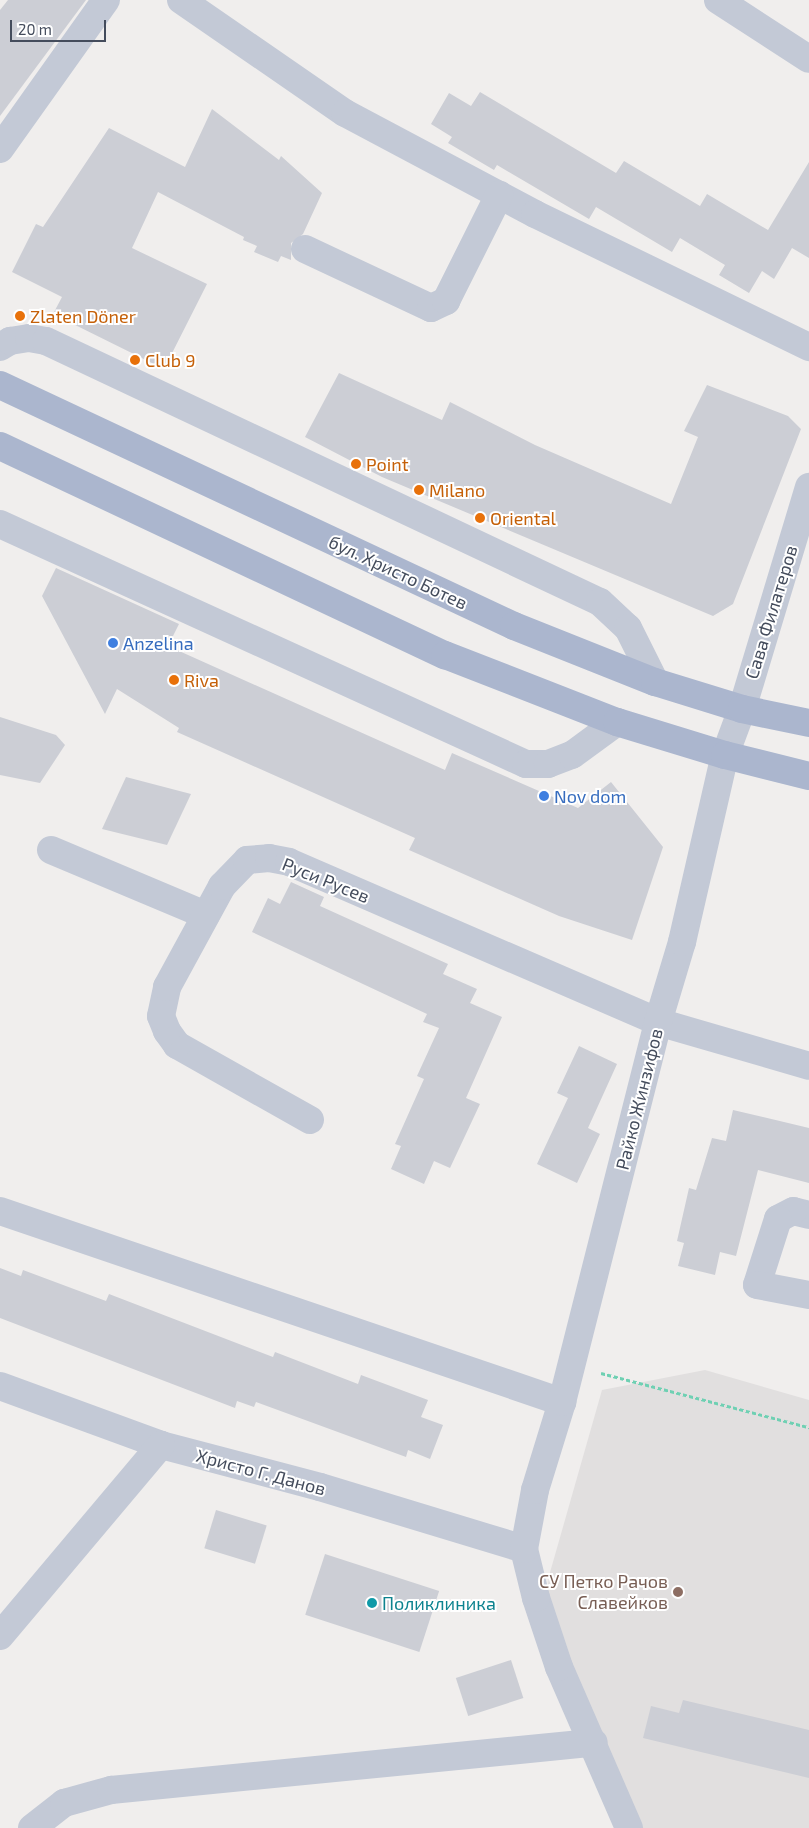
<!DOCTYPE html>
<meta charset="utf-8">
<style>
body{margin:0}
#map{position:relative;width:809px;height:1828px;overflow:hidden;background:#f0eeed;font-family:"Exo 2",sans-serif}
div>[style]{position:absolute}
.education>*{inset:0;background:#e1dfdf}
.building>*{inset:0;background:#ccced5;transform-origin:0 0}
.path>*{height:3px;margin-top:-1.5px;transform-origin:0;background:repeating-linear-gradient(90deg,#6fd0b3 0 4px,transparent 0 6.5px)}
.minor>*{height:28px;margin:-14px;padding:0 14px;transform-origin:14px;border-radius:14px;background:#c3c9d6}
.major>*{height:28px;margin:-14px;padding:0 14px;transform-origin:14px;border-radius:14px;background:#abb6ce}
.dots>*{width:14px;height:14px;translate:-50% -50%;box-sizing:border-box;border:2px solid #fff;border-radius:50%}
span{translate:-50% -50%;white-space:nowrap;text-align:center;line-height:1.15;-webkit-text-stroke:4px #fff;paint-order:stroke}
.food-label{font-size:18px;color:#c56008}
.left{translate:0 -50%;text-align:left}
.street-label{font-size:18px;color:#444c5c}
.shop-label{font-size:18px;color:#366cbe}
.education-label{font-size:18px;color:#785e54}
.right{translate:-100% -50%;text-align:right}
.culture-label{font-size:18px;color:#0d838f}
.scale{position:absolute;left:10px;top:20px;width:96px;height:22px;box-sizing:border-box;border:2px solid #444c5c;border-top:0;padding-left:6px;font-size:15px;line-height:18px;white-space:nowrap;color:#444c5c;-webkit-text-stroke:4px #fff;paint-order:stroke}
</style>
<div id="map">
<div class="education">
<i style="clip-path:polygon(705px 1370px,809px 1400px,809px 1828px,621px 1828px,545px 1608px,549px 1576px,602px 1390px)"></i>
</div>
<div class="building">
<i style="clip-path:polygon(8px 0,86px 0,0 116px,0 10px)"></i>
<i style="clip-path:polygon(480px 92px,616px 173px,624px 161px,700px 206px,707px 194px,768px 230px,809px 162px,809px 258px,792px 248px,774px 279px,762px 271px,749px 293px,719px 275px,725px 265px,680px 238px,672px 252px,596px 207px,589px 219px,497px 165px,494px 170px,448px 143px,452px 137px,431px 124px,449px 93px,471px 106px)"></i>
<i style="clip-path:polygon(212px 109px,279px 160px,281px 156px,322px 193px,303px 234px,291px 243px,291px 260px,281px 256px,278px 262px,254px 252px,257px 246px,243px 240px,244px 237px,158px 192px,132px 248px,207px 284px,164px 369px,53px 314px,62px 297px,12px 272px,36px 224px,43px 227px,109px 128px,185px 167px)"></i>
<i style="clip-path:polygon(339px 373px,442px 420px,450px 402px,535px 445px,671px 504px,698px 437px,684px 431px,707px 385px,788px 416px,801px 429px,733px 604px,713px 616px,382px 477px,305px 437px)"></i>
<i style="clip-path:polygon(56px 568px,179px 624px,168px 646px,445px 770px,452px 753px,578px 808px,611px 782px,663px 847px,632px 940px,559px 916px,409px 850px,415px 838px,177px 732px,179px 728px,117px 689px,105px 714px,42px 596px)"></i>
<i style="clip-path:polygon(0 717px,56px 735px,65px 745px,40px 783px,0 775px)"></i>
<i style="clip-path:polygon(126px 777px,191px 794px,167px 845px,102px 829px)"></i>
<i style="clip-path:polygon(291px 882px,324px 897px,320px 906px,448px 964px,443px 974px,477px 989px,470px 1003px,502px 1017px,466px 1098px,480px 1104px,450px 1168px,434px 1161px,424px 1184px,391px 1169px,401px 1146px,395px 1144px,424px 1079px,417px 1076px,439px 1028px,423px 1022px,427px 1014px,252px 932px,268px 898px,280px 904px)"></i>
<i style="clip-path:polygon(579px 1046px,617px 1064px,588px 1128px,600px 1134px,577px 1183px,537px 1164px,568px 1098px,557px 1093px)"></i>
<i style="clip-path:polygon(733px 1110px,809px 1128px,809px 1183px,758px 1170px,736px 1256px,720px 1252px,715px 1275px,678px 1266px,684px 1243px,677px 1241px,689px 1188px,696px 1190px,712px 1138px,726px 1141px)"></i>
<i style="clip-path:polygon(0 1268px,21px 1276px,23px 1270px,106px 1301px,109px 1294px,273px 1357px,275px 1352px,358px 1384px,361px 1375px,428px 1400px,421px 1417px,443px 1425px,430px 1459px,408px 1450px,406px 1457px,256px 1402px,254px 1407px,237px 1401px,235px 1408px,0 1318px)"></i>
<i style="left:216px;top:1510px;width:53px;height:40px;rotate:17deg"></i>
<i style="left:325px;top:1554px;width:120px;height:64px;rotate:18deg"></i>
<i style="left:511px;top:1660px;width:40px;height:58px;rotate:72deg"></i>
<i style="clip-path:polygon(683px 1700px,809px 1730px,809px 1778px,643px 1738px,651px 1706px,679px 1713px)"></i>
</div>
<div class="path">
<i style="left:601px;top:1373px;width:215px;rotate:14.6deg"></i>
</div>
<div class="minor">
<i style="left:181px;top:0;width:199px;rotate:34.6deg"></i>
<i style="left:345px;top:113px;width:215px;rotate:28deg"></i>
<i style="left:535px;top:214px;width:305px;rotate:25.9deg"></i>
<i style="left:718px;top:0;width:108px;rotate:33deg"></i>
<i style="left:0;top:149px;width:183px;rotate:-54.6deg"></i>
<i style="left:305px;top:249px;width:139px;rotate:25.1deg"></i>
<i style="left:431px;top:308px;width:17px;rotate:-25deg"></i>
<i style="left:446px;top:301px;width:119px;rotate:-63.4deg"></i>
<i style="left:0;top:347px;width:12px;rotate:-31deg"></i>
<i style="left:10px;top:341px;width:19px;rotate:-9deg"></i>
<i style="left:29px;top:338px;width:17px;rotate:10deg"></i>
<i style="left:46px;top:341px;width:612px;rotate:25.23deg"></i>
<i style="left:600px;top:602px;width:38px;rotate:43deg"></i>
<i style="left:628px;top:628px;width:60px;rotate:63.4deg"></i>
<i style="left:0;top:524px;width:578px;rotate:24.53deg"></i>
<i style="left:526px;top:764px;width:22px"></i>
<i style="left:548px;top:764px;width:26px;rotate:-21deg"></i>
<i style="left:572px;top:755px;width:56px;rotate:-36.3deg"></i>
<i style="left:51px;top:850px;width:168px;rotate:22.8deg"></i>
<i style="left:310px;top:1120px;width:153px;rotate:-150.6deg"></i>
<i style="left:177px;top:1045px;width:17px;rotate:-126deg"></i>
<i style="left:167px;top:1031px;width:16px;rotate:-112deg"></i>
<i style="left:161px;top:1016px;width:30px;rotate:-78deg"></i>
<i style="left:167px;top:987px;width:115px;rotate:-61.4deg"></i>
<i style="left:222px;top:886px;width:36px;rotate:-46deg"></i>
<i style="left:247px;top:860px;width:22px;rotate:-5deg"></i>
<i style="left:269px;top:858px;width:20px;rotate:11deg"></i>
<i style="left:289px;top:862px;width:402px;rotate:23.4deg"></i>
<i style="left:658px;top:1022px;width:157px;rotate:16.2deg"></i>
<i style="left:0;top:1211px;width:594px;rotate:18.77deg"></i>
<i style="left:809px;top:1215px;width:16px;rotate:-166deg"></i>
<i style="left:793px;top:1211px;width:17px;rotate:152deg"></i>
<i style="left:778px;top:1219px;width:69px;rotate:107.7deg"></i>
<i style="left:757px;top:1285px;width:53px;rotate:10.9deg"></i>
<i style="left:0;top:1386px;width:171px;rotate:20.1deg"></i>
<i style="left:161px;top:1445px;width:164px;rotate:14.8deg"></i>
<i style="left:320px;top:1487px;width:213px;rotate:16.9deg"></i>
<i style="left:0;top:1636px;width:250px;rotate:-49.9deg"></i>
<i style="left:32px;top:1828px;width:41px;rotate:-38deg"></i>
<i style="left:64px;top:1803px;width:49px;rotate:-15.5deg"></i>
<i style="left:111px;top:1790px;width:485px;rotate:-5.6deg"></i>
<i style="left:629px;top:1828px;width:176px;rotate:-113.5deg"></i>
<i style="left:559px;top:1667px;width:73px;rotate:-108.4deg"></i>
<i style="left:536px;top:1598px;width:50px;rotate:-103.8deg"></i>
<i style="left:524px;top:1549px;width:60px;rotate:-79.4deg"></i>
<i style="left:535px;top:1490px;width:92px;rotate:-72.9deg"></i>
<i style="left:562px;top:1402px;width:392px;rotate:-75.8deg"></i>
<i style="left:658px;top:1022px;width:84px;rotate:-73.3deg"></i>
<i style="left:682px;top:942px;width:192px;rotate:-77.1deg"></i>
<i style="left:725px;top:755px;width:49px;rotate:-69.7deg"></i>
<i style="left:742px;top:709px;width:232px;rotate:-73.2deg"></i>
</div>
<div class="major">
<i style="left:0;top:385px;width:568px;rotate:25.12deg"></i>
<i style="left:514px;top:626px;width:152px;rotate:21.7deg"></i>
<i style="left:655px;top:682px;width:91px;rotate:17.2deg"></i>
<i style="left:742px;top:709px;width:68px;rotate:11.8deg"></i>
<i style="left:0;top:446px;width:492px;rotate:25.2deg"></i>
<i style="left:445px;top:655px;width:185px;rotate:21.3deg"></i>
<i style="left:617px;top:722px;width:113px;rotate:17deg"></i>
<i style="left:725px;top:755px;width:87px;rotate:14deg"></i>
</div>
<div class="dots">
<i style="left:20px;top:316px;background:#e8710a"></i>
<i style="left:135px;top:360px;background:#e8710a"></i>
<i style="left:356px;top:464px;background:#e8710a"></i>
<i style="left:419px;top:490px;background:#e8710a"></i>
<i style="left:480px;top:518px;background:#e8710a"></i>
<i style="left:113px;top:643px;background:#3f7fe0"></i>
<i style="left:174px;top:680px;background:#e8710a"></i>
<i style="left:544px;top:796px;background:#3f7fe0"></i>
<i style="left:678px;top:1592px;background:#8d6e63"></i>
<i style="left:372px;top:1603px;background:#0f9aa8"></i>
</div>
<div class="food-label">
<span class="left" style="left:30px;top:316px">Zlaten Döner</span>
<span class="left" style="left:145px;top:360px">Club 9</span>
<span class="left" style="left:366px;top:464px">Point</span>
<span class="left" style="left:429px;top:490px">Milano</span>
<span class="left" style="left:490px;top:518px">Oriental</span>
<span class="left" style="left:184px;top:680px">Riva</span>
</div>
<div class="street-label">
<span style="left:398px;top:572px;rotate:25deg">бул. Христо Ботев</span>
<span style="left:771px;top:612px;rotate:-73deg">Сава Филатеров</span>
<span style="left:326px;top:880px;rotate:22deg">Руси Русев</span>
<span style="left:639px;top:1099px;rotate:-76deg">Райко Жинзифов</span>
<span style="left:261px;top:1472px;rotate:15deg">Христо Г. Данов</span>
</div>
<div class="shop-label">
<span class="left" style="left:123px;top:643px">Anzelina</span>
<span class="left" style="left:554px;top:796px">Nov dom</span>
</div>
<div class="education-label">
<span class="right" style="left:668px;top:1592px">СУ Петко Рачов<br>Славейков</span>
</div>
<div class="culture-label">
<span class="left" style="left:382px;top:1603px">Поликлиника</span>
</div>
<div class="scale">20 m</div>
</div>
